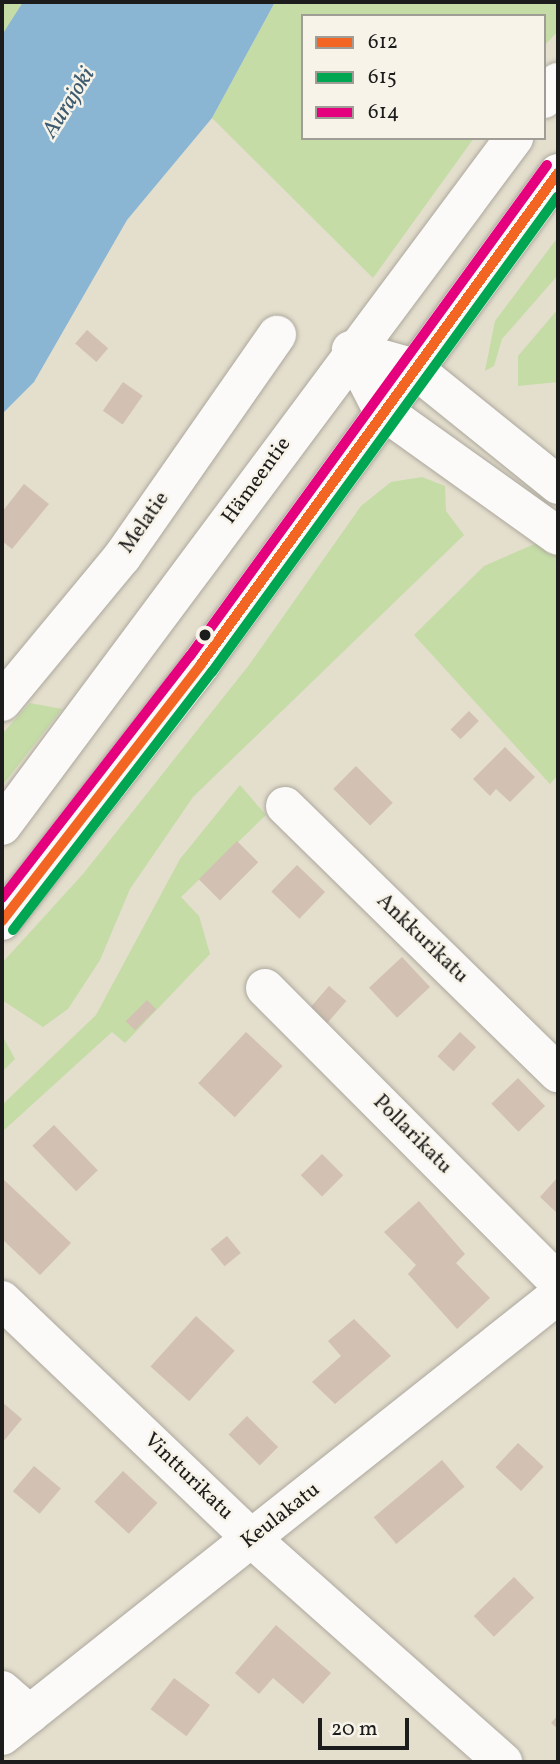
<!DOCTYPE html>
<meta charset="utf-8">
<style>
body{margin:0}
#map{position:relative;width:560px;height:1764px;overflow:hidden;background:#e4decd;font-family:Vollkorn,serif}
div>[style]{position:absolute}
.green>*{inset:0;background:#c5dca7}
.water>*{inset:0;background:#8ab6d4}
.building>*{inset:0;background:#d2c0b3;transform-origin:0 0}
.roads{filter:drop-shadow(0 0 2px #aca89d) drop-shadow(0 0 2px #aca89d)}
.minor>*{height:38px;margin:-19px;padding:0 19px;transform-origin:19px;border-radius:19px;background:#fbfaf8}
.highway>*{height:38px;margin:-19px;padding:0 19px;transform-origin:19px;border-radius:19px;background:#fbfaf8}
.bus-1>*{height:10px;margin:-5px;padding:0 5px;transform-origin:5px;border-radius:5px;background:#f26522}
.bus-2>*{height:10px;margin:-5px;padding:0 5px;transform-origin:5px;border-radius:5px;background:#00a651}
.bus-3>*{height:10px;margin:-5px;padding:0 5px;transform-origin:5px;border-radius:5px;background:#e5007d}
.dots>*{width:19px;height:19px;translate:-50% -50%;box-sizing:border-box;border:4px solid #f7f3e8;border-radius:50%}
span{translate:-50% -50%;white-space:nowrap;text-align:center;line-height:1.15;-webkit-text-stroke:5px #f7f3e8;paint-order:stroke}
.street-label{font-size:21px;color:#1c1c1c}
.water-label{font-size:23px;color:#3c5a70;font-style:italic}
.frame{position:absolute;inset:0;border:4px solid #1c1c1c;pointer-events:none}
.legend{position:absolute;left:301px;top:14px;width:245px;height:126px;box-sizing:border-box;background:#f7f3e8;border:2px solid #9f9d96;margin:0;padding:9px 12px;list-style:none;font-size:21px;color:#1c1c1c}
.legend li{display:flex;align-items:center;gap:14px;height:35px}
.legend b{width:35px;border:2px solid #9f9d96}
.scale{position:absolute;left:318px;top:1718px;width:91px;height:32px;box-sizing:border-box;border:4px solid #1c1c1c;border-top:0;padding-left:9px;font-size:21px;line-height:24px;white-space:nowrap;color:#1c1c1c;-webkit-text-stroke:5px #f7f3e8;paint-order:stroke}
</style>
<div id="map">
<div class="green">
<i style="clip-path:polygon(2px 2px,24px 2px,2px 35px)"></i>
<i style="clip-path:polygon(275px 2px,558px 2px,558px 31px,544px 46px,544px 16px,303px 16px,303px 138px,474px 138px,373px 278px,212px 118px)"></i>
<i style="clip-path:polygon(558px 237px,558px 275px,502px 339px,494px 366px,485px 371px,495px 321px)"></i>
<i style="clip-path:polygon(558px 309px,558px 382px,518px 386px,518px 356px)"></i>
<i style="clip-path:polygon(422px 477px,445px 486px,446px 511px,464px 535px,193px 797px,130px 889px,100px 960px,68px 1009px,43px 1027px,2px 1000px,2px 963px,83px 874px,249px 665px,361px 506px,391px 482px)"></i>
<i style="clip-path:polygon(539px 542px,558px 557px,558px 775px,550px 784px,414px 635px,484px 566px)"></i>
<i style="clip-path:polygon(30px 703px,62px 709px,2px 786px,2px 734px)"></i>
<i style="clip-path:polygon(240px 785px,266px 815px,181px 897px,199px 916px,210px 954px,125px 1043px,112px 1032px,2px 1132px,2px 1105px,96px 1015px,180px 859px)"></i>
<i style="clip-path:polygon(2px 1035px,15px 1059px,2px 1072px)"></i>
</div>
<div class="water">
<i style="clip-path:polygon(23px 2px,275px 2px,212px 118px,127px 220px,34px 382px,2px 414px,2px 35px)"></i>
</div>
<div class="building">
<i style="left:87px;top:330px;width:28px;height:18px;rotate:41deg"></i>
<i style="left:123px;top:382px;width:24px;height:35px;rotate:35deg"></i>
<i style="clip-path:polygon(24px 484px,49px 504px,12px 549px,2px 541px,2px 512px)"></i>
<i style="left:469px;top:711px;width:14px;height:26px;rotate:45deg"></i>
<i style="clip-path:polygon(505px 747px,535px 777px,510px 802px,496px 789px,490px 796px,473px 779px)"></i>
<i style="left:356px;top:766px;width:52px;height:32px;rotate:45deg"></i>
<i style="left:237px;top:841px;width:30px;height:54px;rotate:45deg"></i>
<i style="left:297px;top:865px;width:39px;height:37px;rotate:44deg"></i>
<i style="left:402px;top:957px;width:41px;height:45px;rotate:47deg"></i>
<i style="left:329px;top:986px;width:23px;height:30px;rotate:41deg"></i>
<i style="left:147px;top:1000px;width:13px;height:30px;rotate:45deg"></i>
<i style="left:246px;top:1032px;width:50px;height:70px;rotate:43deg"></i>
<i style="left:460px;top:1032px;width:22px;height:33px;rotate:43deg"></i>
<i style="left:518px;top:1078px;width:39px;height:37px;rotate:46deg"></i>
<i style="left:54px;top:1125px;width:63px;height:30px;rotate:46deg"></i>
<i style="left:322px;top:1154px;width:30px;height:30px;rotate:45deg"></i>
<i style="clip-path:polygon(558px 1177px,558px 1214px,540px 1197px)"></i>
<i style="clip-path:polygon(2px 1178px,71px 1243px,40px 1275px,2px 1239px)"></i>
<i style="clip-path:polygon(419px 1201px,465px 1254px,456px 1263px,490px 1298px,457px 1329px,408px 1274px,416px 1265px,384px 1232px)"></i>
<i style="left:227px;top:1236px;width:22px;height:21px;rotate:51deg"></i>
<i style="left:196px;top:1316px;width:52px;height:68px;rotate:42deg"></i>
<i style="clip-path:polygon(354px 1319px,391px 1356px,335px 1404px,312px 1382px,341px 1356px,328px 1341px)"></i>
<i style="clip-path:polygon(2px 1402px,22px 1419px,2px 1443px)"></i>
<i style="left:247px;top:1416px;width:44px;height:26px;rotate:45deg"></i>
<i style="left:518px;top:1443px;width:35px;height:33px;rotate:43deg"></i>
<i style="left:442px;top:1460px;width:35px;height:89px;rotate:50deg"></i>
<i style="left:34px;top:1466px;width:35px;height:33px;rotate:40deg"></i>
<i style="left:123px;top:1471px;width:47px;height:42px;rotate:43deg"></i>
<i style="left:514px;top:1577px;width:29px;height:56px;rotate:46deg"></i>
<i style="clip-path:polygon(276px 1625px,331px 1673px,303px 1704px,273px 1678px,259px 1694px,235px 1673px)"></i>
<i style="left:174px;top:1678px;width:45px;height:39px;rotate:37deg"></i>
<i style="clip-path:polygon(558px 1715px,558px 1729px,551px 1723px)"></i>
</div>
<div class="roads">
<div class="minor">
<i style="left:351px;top:350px;width:68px;rotate:62.7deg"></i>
<i style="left:382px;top:410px;width:216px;rotate:35.6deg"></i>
<i style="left:351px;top:350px;width:63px;rotate:15.6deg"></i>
<i style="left:412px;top:367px;width:188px;rotate:38.9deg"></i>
<i style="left:2px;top:702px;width:188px;rotate:-50.4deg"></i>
<i style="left:122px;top:557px;width:271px;rotate:-55.1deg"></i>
<i style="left:285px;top:806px;width:382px;rotate:44.4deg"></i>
<i style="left:265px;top:988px;width:415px;rotate:45.1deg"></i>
<i style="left:2px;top:1300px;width:346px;rotate:43.7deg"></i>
<i style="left:252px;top:1539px;width:336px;rotate:41.6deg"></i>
<i style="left:2px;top:1690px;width:37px;rotate:41deg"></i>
<i style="left:2px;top:1736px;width:710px;rotate:-38.42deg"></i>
</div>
<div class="highway">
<i style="left:544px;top:99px;width:22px;rotate:-51deg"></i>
<i style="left:2px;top:826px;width:858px;rotate:-53.34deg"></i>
<i style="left:2px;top:921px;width:325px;rotate:-52.2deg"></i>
<i style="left:201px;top:664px;width:607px;rotate:-53.98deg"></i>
</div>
</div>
<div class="bus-1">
<i style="left:2px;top:921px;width:325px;rotate:-52.2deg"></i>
<i style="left:201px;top:664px;width:607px;rotate:-53.98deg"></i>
</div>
<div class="bus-2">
<i style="left:13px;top:930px;width:326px;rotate:-52.4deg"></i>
<i style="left:212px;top:672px;width:588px;rotate:-53.99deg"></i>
</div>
<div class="bus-3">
<i style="left:2px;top:898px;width:306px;rotate:-52.2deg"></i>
<i style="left:190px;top:656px;width:607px;rotate:-53.98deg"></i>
</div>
<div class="dots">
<i style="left:205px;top:635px;background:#1c1c1c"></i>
</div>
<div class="street-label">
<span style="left:257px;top:481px;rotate:-54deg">Hämeentie</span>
<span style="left:145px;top:523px;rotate:-55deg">Melatie</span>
<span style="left:422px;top:939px;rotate:44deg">Ankkurikatu</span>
<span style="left:412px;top:1135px;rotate:45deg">Pollarikatu</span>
<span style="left:188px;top:1477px;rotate:44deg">Vintturikatu</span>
<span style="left:281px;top:1516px;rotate:-38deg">Keulakatu</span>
</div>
<div class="water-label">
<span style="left:69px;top:103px;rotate:-58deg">Aurajoki</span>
</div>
<div class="frame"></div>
<ul class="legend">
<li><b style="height:9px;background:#f26522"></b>612</li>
<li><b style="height:9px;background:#00a651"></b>615</li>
<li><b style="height:9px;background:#e5007d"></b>614</li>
</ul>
<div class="scale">20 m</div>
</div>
